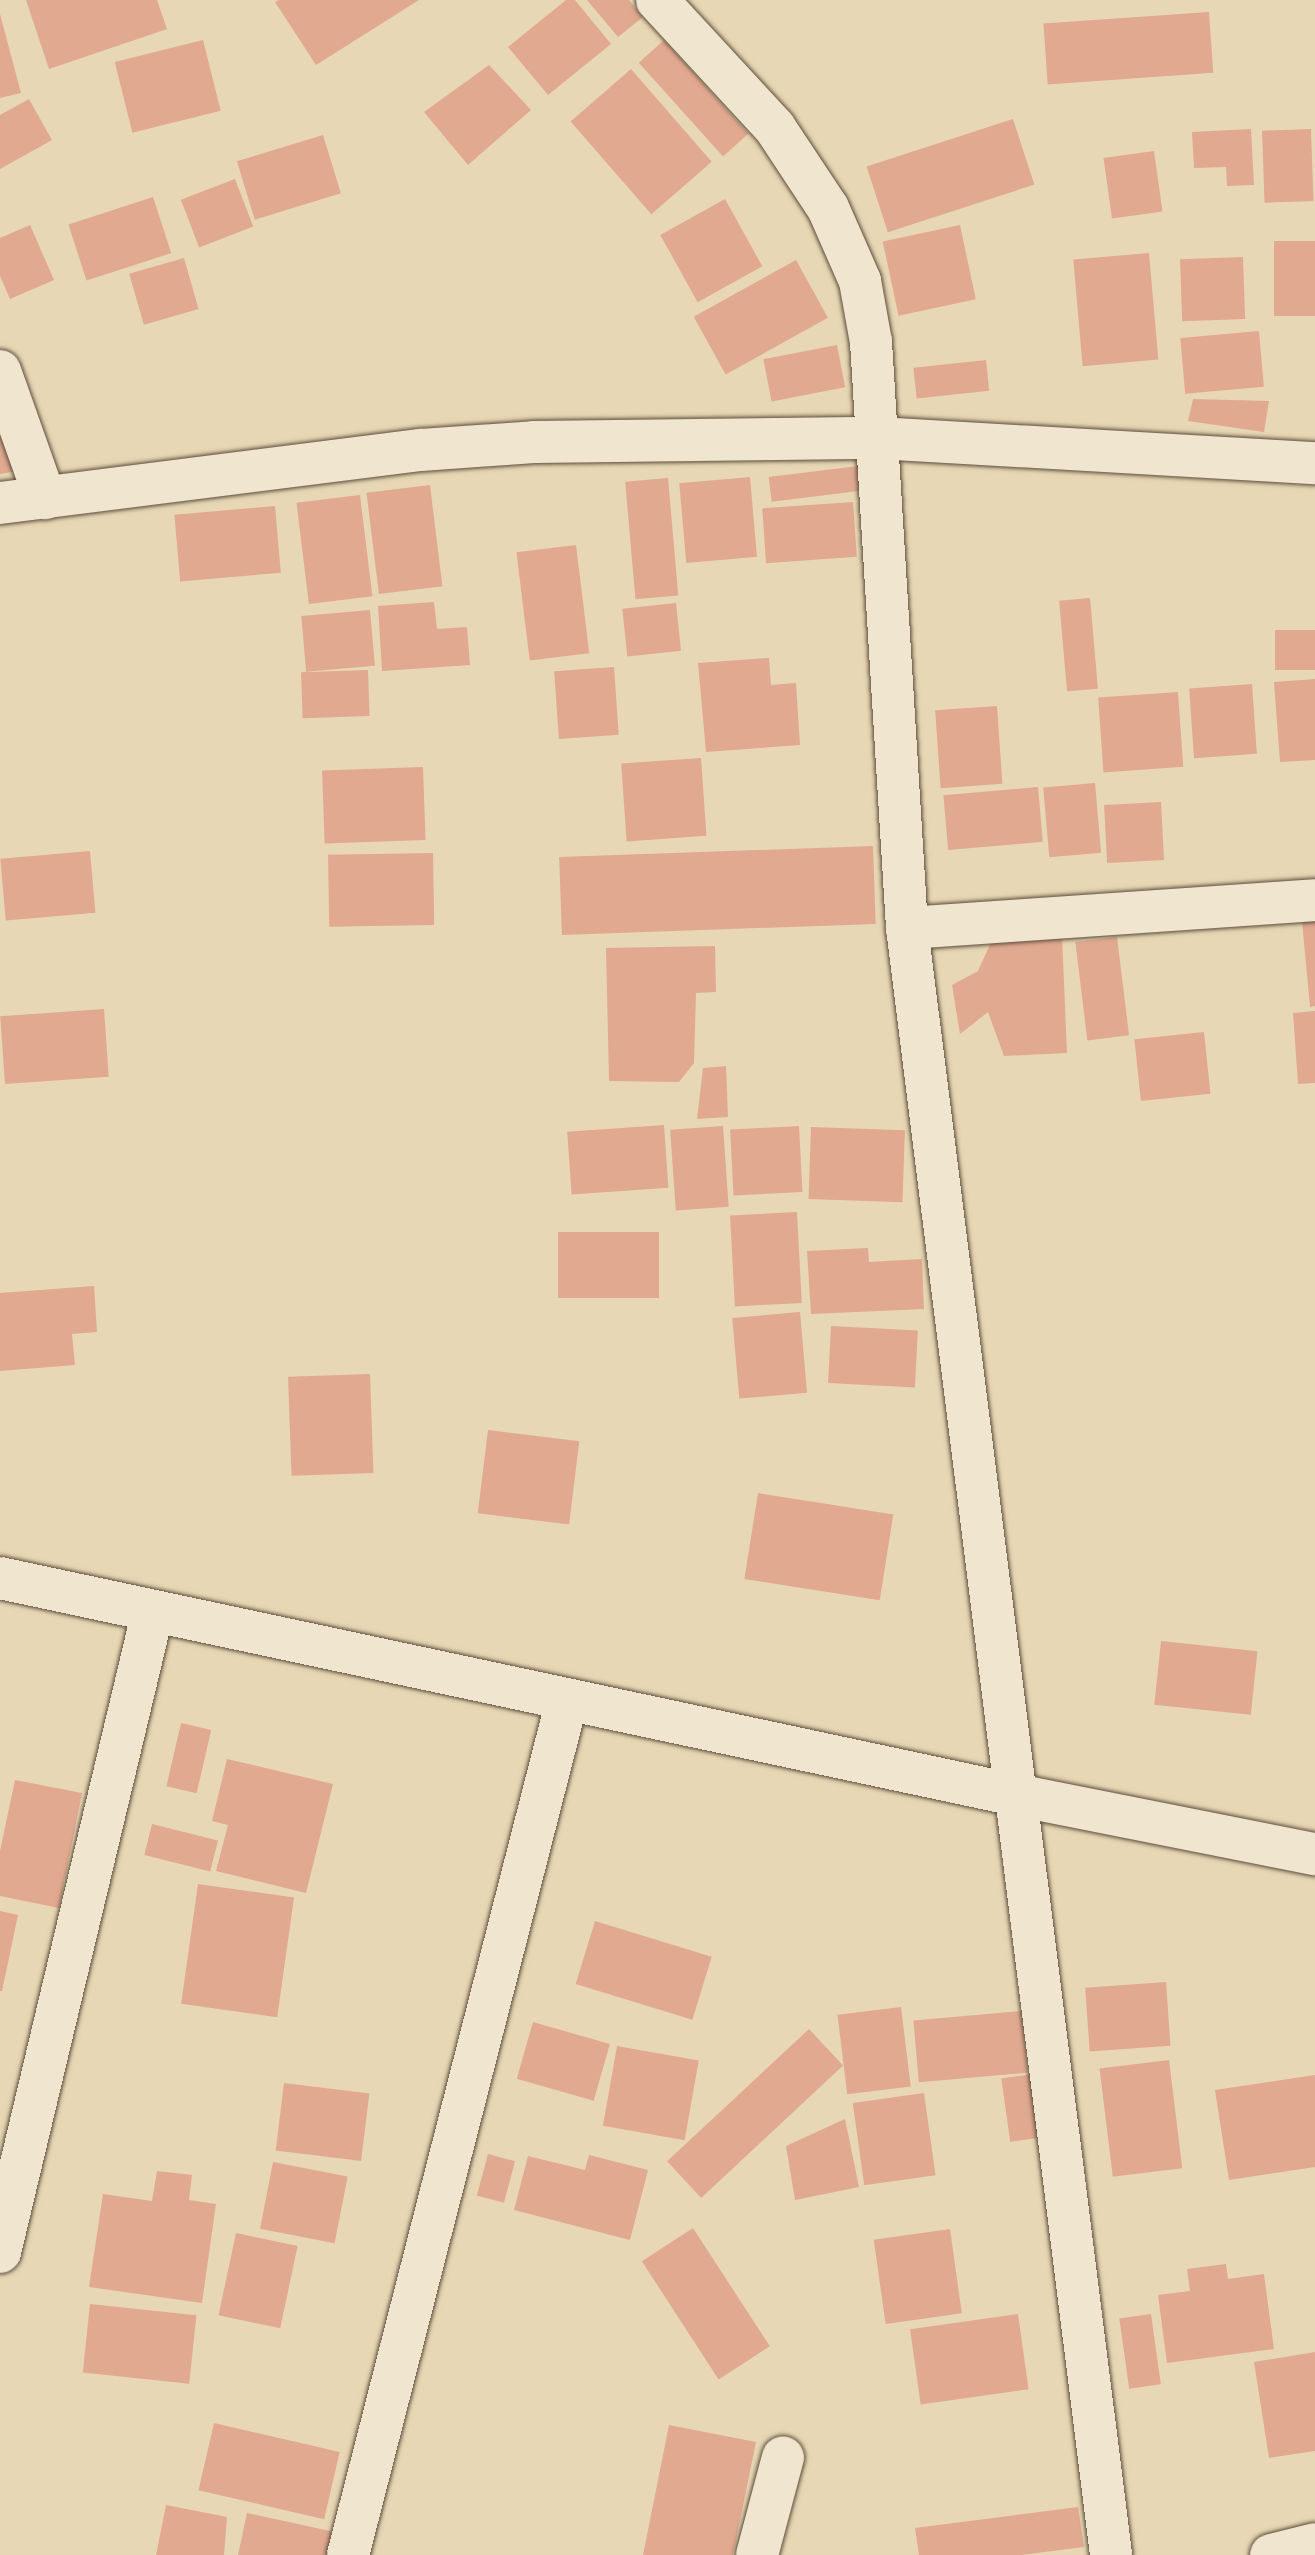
<!DOCTYPE html>
<style>
body{margin:0}
#map{position:relative;width:1315px;height:2555px;overflow:hidden;background:#e8d7b4;font-family:"Libre Caslon Text",serif}
div>[style]{position:absolute}
.building>*{inset:0;background:#e1a990;transform-origin:0 0}
.roads{filter:drop-shadow(0 0 2px #5b4d3c) drop-shadow(0 0 2px #5b4d3c)}
.street>*{height:42px;margin:-21px;padding:0 21px;transform-origin:21px;border-radius:21px;background:#f0e5ce}
span{translate:-50% -50%;white-space:nowrap;text-align:center;line-height:1.15;-webkit-text-stroke:8px #f0e5ce;paint-order:stroke}
</style>
<div id="map">
<div class="building">
<i style="clip-path:polygon(26px 0,157px 0,167px 29px,49px 69px)"></i>
<i style="clip-path:polygon(279px 0,419px 0,316px 65px,275px 2px)"></i>
<i style="clip-path:polygon(566px 0,575px 0,611px 44px,548px 95px,508px 47px)"></i>
<i style="clip-path:polygon(587px 0,629px 0,643px 17px,618px 37px)"></i>
<i style="left:1209px;top:12px;width:61px;height:166px;rotate:86deg"></i>
<i style="clip-path:polygon(0 14px,21px 93px,0 98px)"></i>
<i style="left:203px;top:40px;width:73px;height:91px;rotate:76deg"></i>
<i style="left:664px;top:40px;width:126px;height:34px;rotate:48deg"></i>
<i style="clip-path:polygon(489px 65px,531px 110px,468px 165px,424px 112px)"></i>
<i style="left:631px;top:69px;width:123px;height:80px;rotate:49deg"></i>
<i style="clip-path:polygon(29px 99px,52px 140px,0 169px,0 115px)"></i>
<i style="left:1013px;top:119px;width:69px;height:154px;rotate:72deg"></i>
<i style="clip-path:polygon(1251px 129px,1254px 185px,1227px 186px,1226px 167px,1194px 168px,1192px 132px)"></i>
<i style="left:1311px;top:129px;width:72px;height:49px;rotate:88deg"></i>
<i style="left:323px;top:135px;width:61px;height:90px;rotate:73deg"></i>
<i style="left:1154px;top:151px;width:61px;height:51px;rotate:82deg"></i>
<i style="left:235px;top:179px;width:51px;height:58px;rotate:69deg"></i>
<i style="left:153px;top:197px;width:59px;height:89px;rotate:72deg"></i>
<i style="left:725px;top:199px;width:77px;height:74px;rotate:61deg"></i>
<i style="clip-path:polygon(30px 225px,54px 280px,10px 299px,0 276px,0 238px)"></i>
<i style="left:960px;top:225px;width:76px;height:79px;rotate:78deg"></i>
<i style="left:1315px;top:241px;width:75px;height:41px;rotate:90deg"></i>
<i style="left:1149px;top:253px;width:107px;height:76px;rotate:85deg"></i>
<i style="left:1243px;top:257px;width:62px;height:63px;rotate:88deg"></i>
<i style="left:184px;top:258px;width:53px;height:57px;rotate:74deg"></i>
<i style="left:796px;top:260px;width:66px;height:117px;rotate:61deg"></i>
<i style="left:1259px;top:331px;width:56px;height:79px;rotate:85deg"></i>
<i style="left:837px;top:345px;width:43px;height:75px;rotate:79deg"></i>
<i style="left:986px;top:360px;width:31px;height:73px;rotate:84deg"></i>
<i style="clip-path:polygon(1193px 399px,1269px 401px,1264px 432px,1188px 421px)"></i>
<i style="clip-path:polygon(0 406px,17px 471px,0 474px)"></i>
<i style="left:858px;top:466px;width:25px;height:90px;rotate:83deg"></i>
<i style="left:750px;top:477px;width:80px;height:71px;rotate:85deg"></i>
<i style="left:668px;top:478px;width:118px;height:43px;rotate:85deg"></i>
<i style="left:430px;top:485px;width:102px;height:64px;rotate:83deg"></i>
<i style="left:360px;top:495px;width:102px;height:64px;rotate:83deg"></i>
<i style="left:853px;top:502px;width:55px;height:91px;rotate:86deg"></i>
<i style="left:275px;top:506px;width:67px;height:101px;rotate:85deg"></i>
<i style="left:576px;top:545px;width:109px;height:60px;rotate:83deg"></i>
<i style="left:1090px;top:598px;width:91px;height:31px;rotate:85deg"></i>
<i style="clip-path:polygon(434px 602px,437px 629px,467px 627px,470px 665px,382px 671px,378px 606px)"></i>
<i style="left:676px;top:603px;width:48px;height:54px;rotate:84deg"></i>
<i style="left:370px;top:610px;width:56px;height:69px;rotate:85deg"></i>
<i style="left:1315px;top:630px;width:40px;height:40px;rotate:90deg"></i>
<i style="clip-path:polygon(769px 658px,771px 685px,796px 683px,800px 745px,706px 752px,698px 663px)"></i>
<i style="left:614px;top:667px;width:68px;height:60px;rotate:86deg"></i>
<i style="left:368px;top:670px;width:46px;height:67px;rotate:88deg"></i>
<i style="clip-path:polygon(1315px 679px,1315px 760px,1280px 762px,1274px 682px)"></i>
<i style="left:1252px;top:684px;width:70px;height:63px;rotate:86deg"></i>
<i style="left:1178px;top:692px;width:75px;height:80px;rotate:86deg"></i>
<i style="left:997px;top:706px;width:78px;height:62px;rotate:86deg"></i>
<i style="left:701px;top:758px;width:78px;height:80px;rotate:86deg"></i>
<i style="left:423px;top:767px;width:73px;height:101px;rotate:88deg"></i>
<i style="left:1095px;top:783px;width:70px;height:52px;rotate:85deg"></i>
<i style="left:1038px;top:787px;width:55px;height:95px;rotate:85deg"></i>
<i style="left:1161px;top:802px;width:58px;height:57px;rotate:87deg"></i>
<i style="left:873px;top:846px;width:78px;height:314px;rotate:88deg"></i>
<i style="left:90px;top:851px;width:62px;height:90px;rotate:85deg"></i>
<i style="left:433px;top:853px;width:72px;height:105px;rotate:89deg"></i>
<i style="clip-path:polygon(1315px 910px,1315px 1006px,1310px 1007px,1301px 911px)"></i>
<i style="clip-path:polygon(1062px 936px,1067px 1053px,1004px 1056px,988px 1012px,960px 1034px,952px 985px,978px 971px,992px 940px)"></i>
<i style="left:1117px;top:937px;width:99px;height:42px;rotate:83deg"></i>
<i style="clip-path:polygon(715px 946px,716px 992px,696px 993px,694px 1063px,679px 1082px,609px 1081px,606px 948px)"></i>
<i style="left:104px;top:1009px;width:68px;height:104px;rotate:86deg"></i>
<i style="clip-path:polygon(1315px 1011px,1315px 1083px,1298px 1084px,1293px 1013px)"></i>
<i style="left:1204px;top:1032px;width:62px;height:70px;rotate:84deg"></i>
<i style="clip-path:polygon(726px 1066px,728px 1117px,697px 1119px,703px 1068px)"></i>
<i style="left:664px;top:1125px;width:63px;height:97px;rotate:86deg"></i>
<i style="left:723px;top:1126px;width:81px;height:53px;rotate:86deg"></i>
<i style="left:799px;top:1126px;width:66px;height:69px;rotate:87deg"></i>
<i style="left:811px;top:1127px;width:94px;height:72px;rotate:2deg"></i>
<i style="left:797px;top:1212px;width:91px;height:67px;rotate:87deg"></i>
<i style="left:558px;top:1232px;width:101px;height:66px"></i>
<i style="clip-path:polygon(868px 1248px,869px 1262px,922px 1259px,924px 1309px,811px 1314px,807px 1251px)"></i>
<i style="clip-path:polygon(94px 1286px,97px 1332px,72px 1334px,75px 1365px,0 1371px,0 1293px)"></i>
<i style="left:800px;top:1312px;width:81px;height:68px;rotate:85deg"></i>
<i style="left:831px;top:1326px;width:87px;height:57px;rotate:3deg"></i>
<i style="left:370px;top:1374px;width:99px;height:82px;rotate:88deg"></i>
<i style="left:488px;top:1430px;width:92px;height:84px;rotate:7deg"></i>
<i style="left:758px;top:1493px;width:137px;height:87px;rotate:9deg"></i>
<i style="left:1161px;top:1641px;width:97px;height:64px;rotate:6deg"></i>
<i style="left:181px;top:1723px;width:31px;height:65px;rotate:13deg"></i>
<i style="clip-path:polygon(227px 1759px,333px 1784px,306px 1893px,216px 1871px,228px 1825px,212px 1821px)"></i>
<i style="clip-path:polygon(15px 1780px,82px 1793px,59px 1908px,0 1896px,0 1851px)"></i>
<i style="left:152px;top:1824px;width:68px;height:32px;rotate:14deg"></i>
<i style="left:198px;top:1884px;width:97px;height:121px;rotate:8deg"></i>
<i style="clip-path:polygon(0 1911px,18px 1915px,2px 1991px,0 1991px)"></i>
<i style="left:595px;top:1921px;width:122px;height:66px;rotate:17deg"></i>
<i style="left:1166px;top:1982px;width:64px;height:81px;rotate:86deg"></i>
<i style="left:901px;top:2007px;width:80px;height:64px;rotate:83deg"></i>
<i style="left:1022px;top:2011px;width:62px;height:109px;rotate:85deg"></i>
<i style="left:533px;top:2022px;width:80px;height:59px;rotate:16deg"></i>
<i style="left:809px;top:2029px;width:50px;height:194px;rotate:47deg"></i>
<i style="left:617px;top:2046px;width:83px;height:81px;rotate:10deg"></i>
<i style="left:1169px;top:2060px;width:109px;height:70px;rotate:83deg"></i>
<i style="left:1033px;top:2074px;width:64px;height:32px;rotate:82deg"></i>
<i style="clip-path:polygon(1315px 2075px,1315px 2167px,1229px 2180px,1215px 2090px)"></i>
<i style="left:284px;top:2083px;width:86px;height:68px;rotate:7deg"></i>
<i style="left:924px;top:2093px;width:83px;height:72px;rotate:82deg"></i>
<i style="clip-path:polygon(845px 2119px,859px 2187px,795px 2200px,786px 2146px)"></i>
<i style="left:488px;top:2154px;width:28px;height:43px;rotate:15deg"></i>
<i style="clip-path:polygon(589px 2155px,648px 2170px,630px 2240px,514px 2210px,528px 2156px,585px 2170px)"></i>
<i style="left:273px;top:2162px;width:76px;height:68px;rotate:11deg"></i>
<i style="clip-path:polygon(157px 2171px,192px 2175px,189px 2200px,216px 2204px,202px 2303px,89px 2287px,103px 2194px,152px 2201px)"></i>
<i style="left:693px;top:2228px;width:141px;height:61px;rotate:57deg"></i>
<i style="left:950px;top:2229px;width:85px;height:77px;rotate:82deg"></i>
<i style="left:236px;top:2233px;width:63px;height:84px;rotate:12deg"></i>
<i style="clip-path:polygon(1226px 2264px,1228px 2279px,1264px 2274px,1274px 2349px,1167px 2363px,1158px 2295px,1190px 2291px,1187px 2269px)"></i>
<i style="left:90px;top:2304px;width:107px;height:69px;rotate:6deg"></i>
<i style="left:1018px;top:2314px;width:76px;height:109px;rotate:82deg"></i>
<i style="left:1151px;top:2314px;width:71px;height:32px;rotate:82deg"></i>
<i style="clip-path:polygon(1315px 2352px,1315px 2451px,1269px 2458px,1254px 2362px)"></i>
<i style="left:214px;top:2423px;width:129px;height:69px;rotate:13deg"></i>
<i style="clip-path:polygon(669px 2425px,756px 2442px,733px 2555px,643px 2555px)"></i>
<i style="clip-path:polygon(166px 2505px,227px 2517px,224px 2555px,156px 2555px)"></i>
<i style="clip-path:polygon(1078px 2507px,1084px 2547px,1021px 2555px,919px 2555px,915px 2528px)"></i>
<i style="clip-path:polygon(247px 2513px,344px 2534px,339px 2555px,238px 2555px)"></i>
</div>
<div class="roads">
<div class="street">
<i style="left:657px;top:0;width:174px;rotate:47.3deg"></i>
<i style="left:775px;top:128px;width:96px;rotate:56.5deg"></i>
<i style="left:828px;top:208px;width:80px;rotate:66.3deg"></i>
<i style="left:860px;top:281px;width:62px;rotate:79.8deg"></i>
<i style="left:871px;top:342px;width:587px;rotate:86.48deg"></i>
<i style="left:907px;top:928px;width:1640px;rotate:82.85deg"></i>
<i style="left:0;top:371px;width:135px;rotate:70.5deg"></i>
<i style="left:0;top:503px;width:424px;rotate:-7.2deg"></i>
<i style="left:421px;top:450px;width:113px;rotate:-4deg"></i>
<i style="left:534px;top:442px;width:344px;rotate:-0.7deg"></i>
<i style="left:878px;top:438px;width:438px;rotate:3.3deg"></i>
<i style="left:907px;top:928px;width:409px;rotate:-3.9deg"></i>
<i style="left:0;top:1578px;width:1039px;rotate:12.06deg"></i>
<i style="left:1016px;top:1795px;width:305px;rotate:11.2deg"></i>
<i style="left:0;top:2252px;width:659px;rotate:-76.58deg"></i>
<i style="left:348px;top:2555px;width:883px;rotate:-75.63deg"></i>
<i style="left:757px;top:2555px;width:101px;rotate:-75.1deg"></i>
<i style="left:1271px;top:2555px;width:45px;rotate:-14deg"></i>
</div>
</div>
</div>
